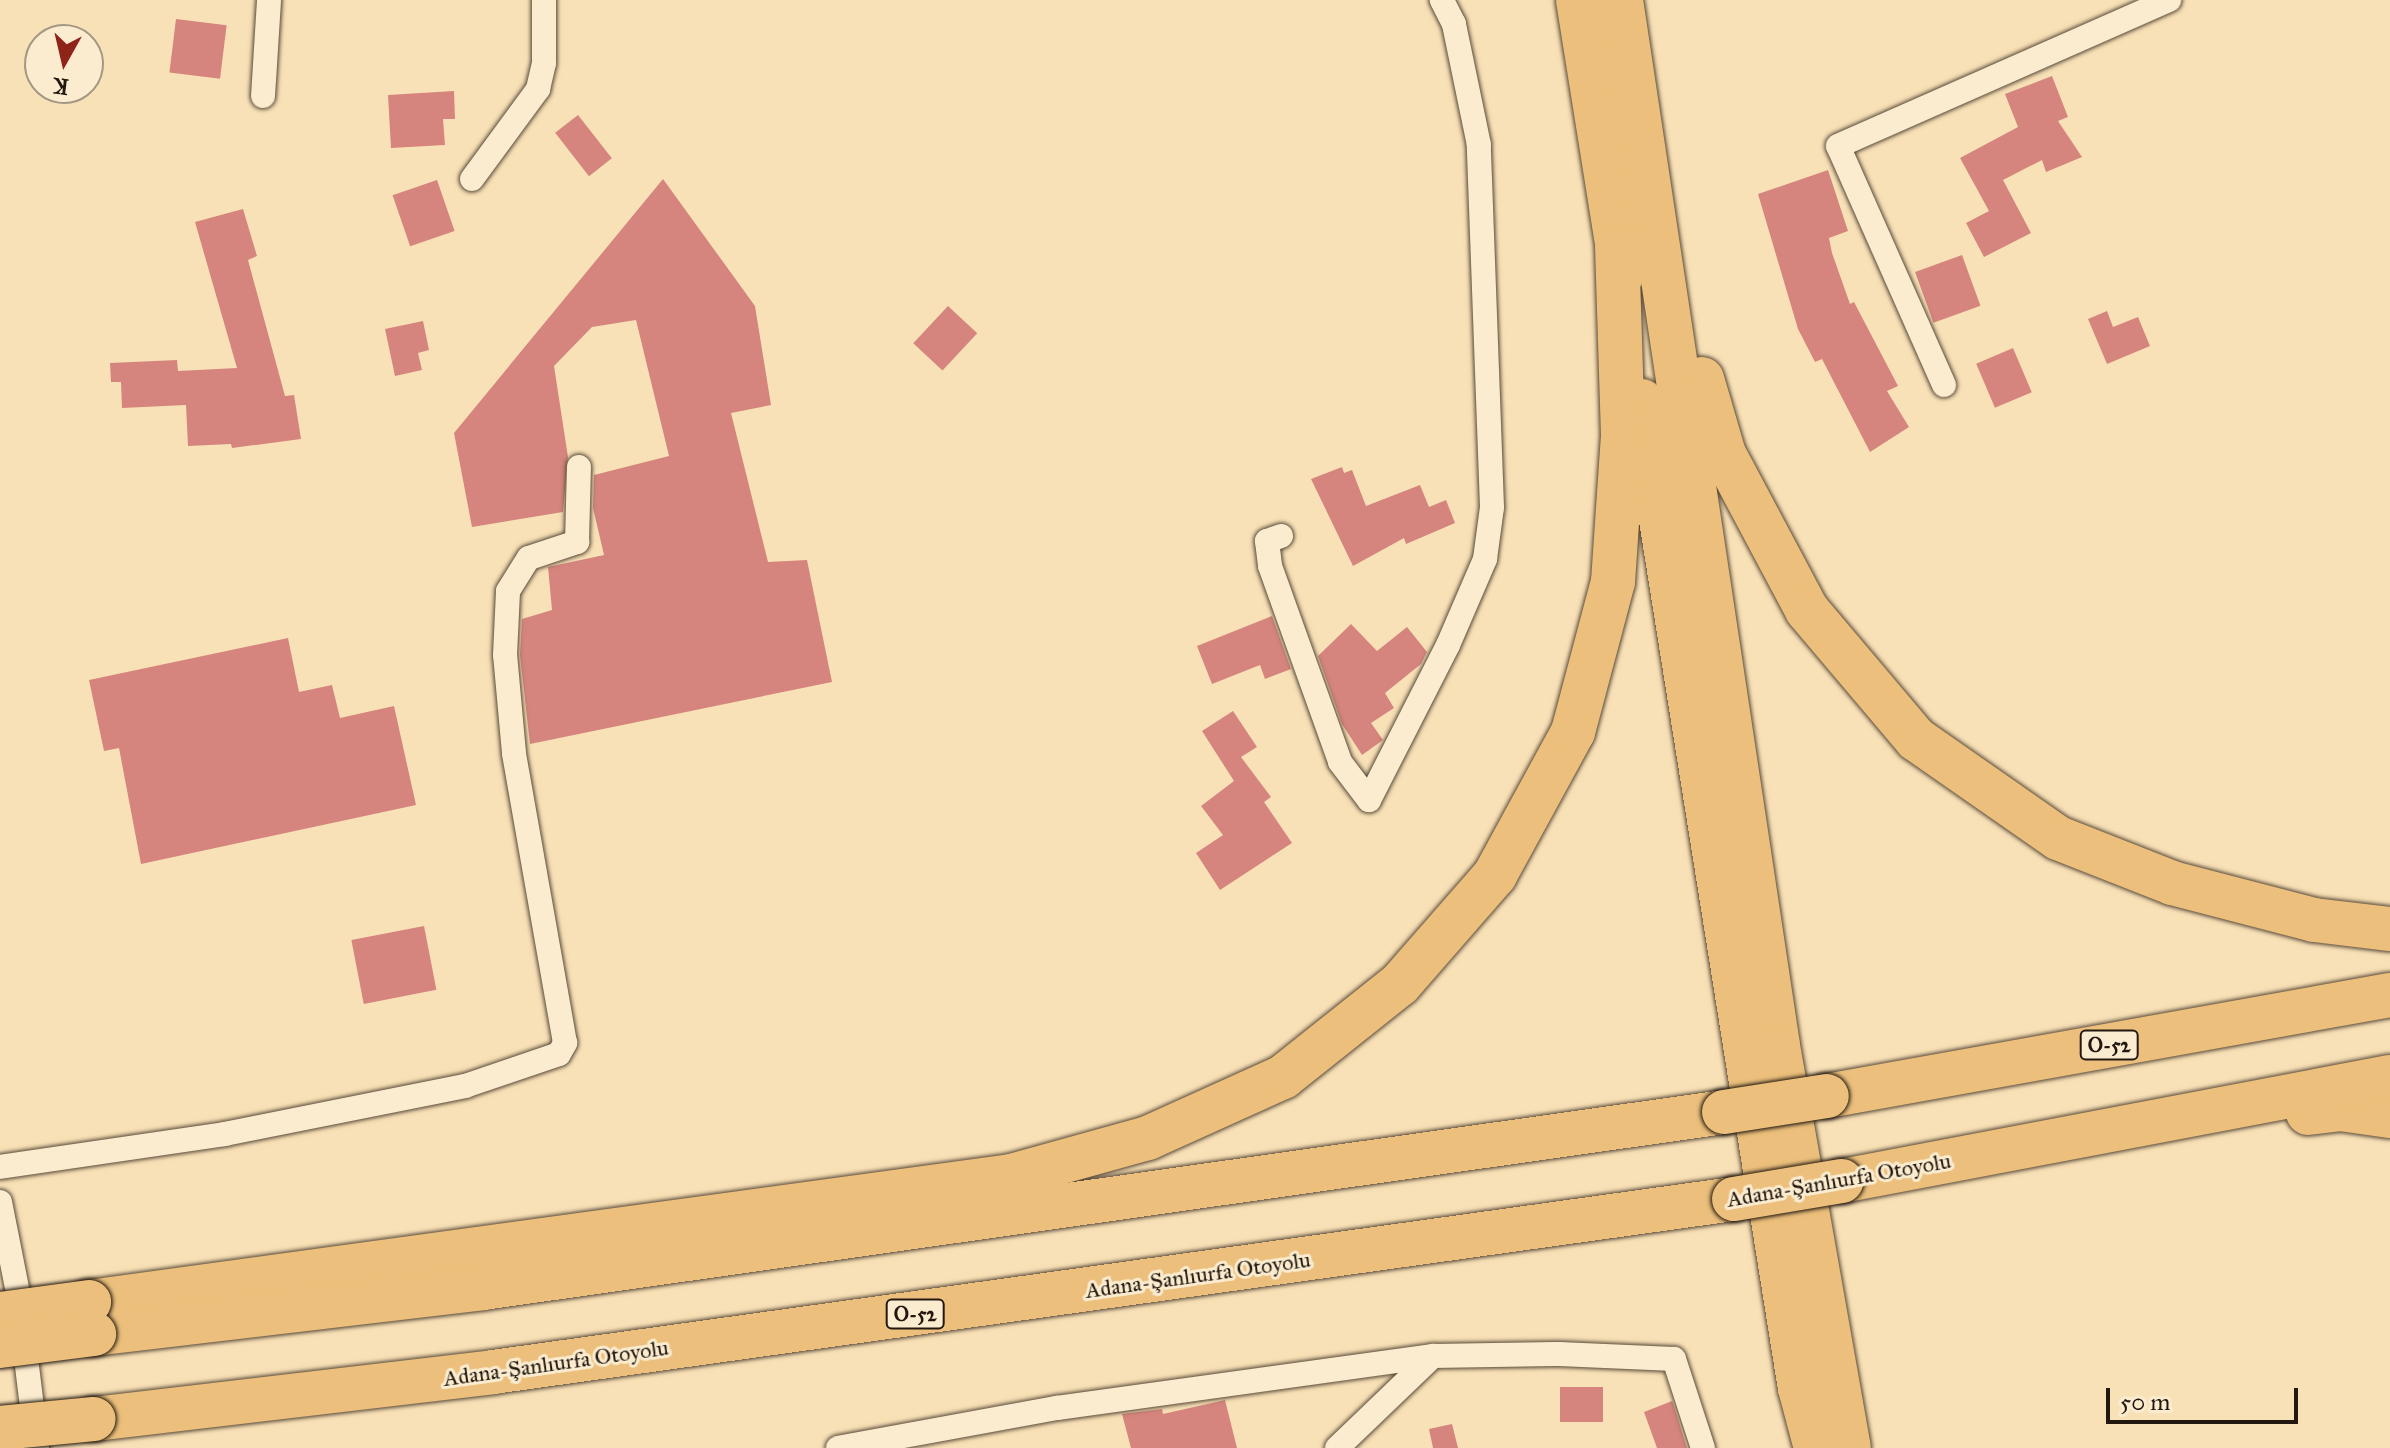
<!DOCTYPE html>
<meta charset="utf-8">
<style>
body{margin:0}
#map{position:relative;width:2390px;height:1448px;overflow:hidden;background:#f9e1b7;font-family:"IM FELL Great Primer",serif}
div>[style]{position:absolute}
.building>*{inset:0;background:#d5857d;transform-origin:0 0}
.roads{filter:drop-shadow(0 0 2px #584a39) drop-shadow(0 0 2px #584a39)}
.street>*{height:24px;margin:-12px;padding:0 12px;transform-origin:12px;border-radius:12px;background:#fbecd0}
.highway>*{height:44px;margin:-22px;padding:0 22px;transform-origin:22px;border-radius:22px;background:#ecc07c}
.bridges{filter:drop-shadow(0 0 2px #22180f) drop-shadow(0 0 2px #22180f)}
.highway-bridge>*{height:44px;margin:-22px;padding:0 22px;transform-origin:22px;border-radius:22px;background:#ecc07c}
span{translate:-50% -50%;white-space:nowrap;text-align:center;line-height:1.15;-webkit-text-stroke:6px #fbecd0;paint-order:stroke}
.shield-label span{padding:2px 6px;background:#fbecd0;border:2px solid;border-radius:6px;-webkit-text-stroke-width:0}
.shield-label{font-size:20px;color:#22180f;font-weight:700}
.street-label{font-size:22px;color:#22180f}
.north{position:absolute;left:24px;top:24px;width:80px;height:80px;box-sizing:border-box;background:#fbecd0;border:2px solid #a49783;border-radius:50%;rotate:188deg;font-size:22px;font-weight:700;line-height:32px;text-align:center;color:#22180f}
.north::after{content:'';display:block;margin:auto;width:28px;height:36px;background:#8f2418;clip-path:polygon(50% 0,100% 100%,50% 72%,0 100%)}
.scale{position:absolute;left:2106px;top:1388px;width:192px;height:36px;box-sizing:border-box;border:4px solid #22180f;border-top:0;padding-left:10px;font-size:24px;line-height:28px;white-space:nowrap;color:#22180f;-webkit-text-stroke:6px #fbecd0;paint-order:stroke}
</style>
<div id="map">
<div class="building">
<i style="left:176px;top:19px;width:51px;height:54px;rotate:7deg"></i>
<i style="clip-path:polygon(2052px 76px,2068px 117px,2058px 121px,2082px 157px,2046px 172px,2042px 160px,2003px 180px,2031px 233px,1984px 257px,1966px 223px,1989px 211px,1960px 158px,2018px 127px,2005px 94px)"></i>
<i style="clip-path:polygon(454px 91px,455px 119px,443px 119px,445px 145px,391px 148px,388px 95px)"></i>
<i style="left:578px;top:115px;width:55px;height:29px;rotate:52deg"></i>
<i style="clip-path:polygon(1828px 170px,1848px 231px,1829px 238px,1832px 253px,1850px 304px,1854px 302px,1898px 386px,1887px 391px,1909px 427px,1870px 452px,1822px 359px,1815px 362px,1798px 329px,1758px 194px)"></i>
<i style="clip-path:polygon(663px 179px,755px 306px,771px 405px,731px 413px,768px 562px,807px 560px,832px 682px,530px 744px,520px 655px,522px 619px,552px 610px,548px 567px,604px 555px,593px 508px,594px 475px,669px 456px,636px 320px,592px 327px,554px 366px,568px 457px,563px 512px,472px 527px,454px 433px)"></i>
<i style="left:437px;top:180px;width:54px;height:47px;rotate:71deg"></i>
<i style="clip-path:polygon(243px 209px,257px 256px,248px 260px,285px 396px,294px 395px,301px 439px,232px 448px,231px 444px,188px 446px,186px 405px,122px 408px,121px 382px,111px 382px,110px 363px,177px 360px,178px 371px,237px 368px,195px 222px)"></i>
<i style="left:1962px;top:255px;width:54px;height:50px;rotate:70deg"></i>
<i style="left:948px;top:306px;width:40px;height:51px;rotate:43deg"></i>
<i style="clip-path:polygon(2107px 311px,2113px 327px,2138px 317px,2150px 346px,2107px 364px,2088px 319px)"></i>
<i style="clip-path:polygon(423px 321px,429px 350px,418px 353px,422px 370px,395px 376px,385px 329px)"></i>
<i style="left:2013px;top:348px;width:48px;height:40px;rotate:67deg"></i>
<i style="clip-path:polygon(1342px 467px,1344px 473px,1352px 470px,1366px 506px,1420px 485px,1429px 507px,1446px 500px,1455px 523px,1406px 544px,1404px 538px,1353px 566px,1311px 479px)"></i>
<i style="clip-path:polygon(1272px 616px,1291px 669px,1265px 679px,1260px 665px,1212px 684px,1197px 646px)"></i>
<i style="clip-path:polygon(1351px 624px,1377px 651px,1407px 627px,1427px 652px,1421px 664px,1385px 693px,1394px 708px,1371px 723px,1383px 740px,1362px 755px,1342px 724px,1318px 656px)"></i>
<i style="clip-path:polygon(288px 638px,299px 692px,332px 685px,340px 718px,394px 706px,416px 805px,141px 864px,119px 748px,104px 751px,89px 680px)"></i>
<i style="clip-path:polygon(1233px 711px,1257px 747px,1241px 757px,1271px 797px,1264px 802px,1292px 843px,1220px 890px,1196px 853px,1223px 835px,1201px 806px,1234px 781px,1202px 731px)"></i>
<i style="left:424px;top:926px;width:65px;height:74px;rotate:79deg"></i>
<i style="left:1560px;top:1387px;width:43px;height:35px"></i>
<i style="clip-path:polygon(1225px 1400px,1237px 1448px,1131px 1448px,1122px 1414px,1162px 1409px,1163px 1414px)"></i>
<i style="clip-path:polygon(1672px 1401px,1673px 1403px,1687px 1448px,1657px 1448px,1644px 1412px)"></i>
<i style="clip-path:polygon(1452px 1424px,1458px 1448px,1433px 1448px,1429px 1429px)"></i>
</div>
<div class="roads">
<div class="street">
<i style="left:263px;top:96px;width:96px;rotate:-86.4deg"></i>
<i style="left:472px;top:179px;width:112px;rotate:-53.7deg"></i>
<i style="left:538px;top:89px;width:27px;rotate:-77deg"></i>
<i style="left:544px;top:63px;width:63px;rotate:-90deg"></i>
<i style="left:1944px;top:385px;width:261px;rotate:-113.9deg"></i>
<i style="left:1838px;top:146px;width:362px;rotate:-23.8deg"></i>
<i style="left:1281px;top:536px;width:15px;rotate:160deg"></i>
<i style="left:1267px;top:541px;width:25px;rotate:83deg"></i>
<i style="left:1270px;top:566px;width:208px;rotate:70.3deg"></i>
<i style="left:1340px;top:762px;width:48px;rotate:52.7deg"></i>
<i style="left:1369px;top:800px;width:174px;rotate:-63deg"></i>
<i style="left:1448px;top:645px;width:94px;rotate:-66.7deg"></i>
<i style="left:1485px;top:559px;width:52px;rotate:-82.3deg"></i>
<i style="left:1492px;top:507px;width:362px;rotate:-92.1deg"></i>
<i style="left:1479px;top:145px;width:124px;rotate:-101.7deg"></i>
<i style="left:1454px;top:24px;width:27px;rotate:-117deg"></i>
<i style="left:0;top:1167px;width:227px;rotate:-8.3deg"></i>
<i style="left:225px;top:1134px;width:245px;rotate:-11.3deg"></i>
<i style="left:465px;top:1086px;width:99px;rotate:-18.8deg"></i>
<i style="left:559px;top:1054px;width:13px;rotate:-61deg"></i>
<i style="left:565px;top:1043px;width:294px;rotate:-100deg"></i>
<i style="left:514px;top:753px;width:98px;rotate:-95.2deg"></i>
<i style="left:505px;top:655px;width:64px;rotate:-87.3deg"></i>
<i style="left:508px;top:591px;width:39px;rotate:-58deg"></i>
<i style="left:529px;top:558px;width:51px;rotate:-18.4deg"></i>
<i style="left:577px;top:542px;width:75px;rotate:-88.5deg"></i>
<i style="left:0;top:1202px;width:93px;rotate:78.8deg"></i>
<i style="left:18px;top:1293px;width:156px;rotate:83deg"></i>
<i style="left:838px;top:1448px;width:223px;rotate:-10.4deg"></i>
<i style="left:1057px;top:1408px;width:380px;rotate:-7.9deg"></i>
<i style="left:1433px;top:1356px;width:126px;rotate:-0.9deg"></i>
<i style="left:1559px;top:1354px;width:115px;rotate:2.5deg"></i>
<i style="left:1674px;top:1359px;width:94px;rotate:72deg"></i>
<i style="left:1337px;top:1448px;width:133px;rotate:-43.8deg"></i>
</div>
<div class="highway">
<i style="left:1578px;top:0;width:278px;rotate:80.9deg"></i>
<i style="left:1621px;top:0;width:1058px;rotate:81.46deg"></i>
<i style="left:1778px;top:1046px;width:408px;rotate:80deg"></i>
<i style="left:1702px;top:379px;width:78px;rotate:73.7deg"></i>
<i style="left:1724px;top:454px;width:177px;rotate:62deg"></i>
<i style="left:1807px;top:610px;width:169px;rotate:49.8deg"></i>
<i style="left:1916px;top:739px;width:173px;rotate:34.9deg"></i>
<i style="left:2058px;top:838px;width:123px;rotate:21.5deg"></i>
<i style="left:2172px;top:883px;width:147px;rotate:14.6deg"></i>
<i style="left:2314px;top:920px;width:77px;rotate:6.8deg"></i>
<i style="left:1642px;top:401px;width:1000px;rotate:80.91deg"></i>
<i style="left:1800px;top:1388px;width:62px;rotate:75.1deg"></i>
<i style="left:1827px;top:1096px;width:572px;rotate:-10.17deg"></i>
<i style="left:2308px;top:1113px;width:32px;rotate:-7deg"></i>
<i style="left:2340px;top:1109px;width:50px;rotate:8deg"></i>
<i style="left:1842px;top:1181px;width:558px;rotate:-10.75deg"></i>
<i style="left:89px;top:1302px;width:931px;rotate:-7.78deg"></i>
<i style="left:1011px;top:1176px;width:142px;rotate:-15.5deg"></i>
<i style="left:1148px;top:1138px;width:148px;rotate:-24.3deg"></i>
<i style="left:1283px;top:1077px;width:149px;rotate:-38.5deg"></i>
<i style="left:1400px;top:984px;width:145px;rotate:-48.9deg"></i>
<i style="left:1495px;top:875px;width:163px;rotate:-61.4deg"></i>
<i style="left:1573px;top:732px;width:155px;rotate:-75.1deg"></i>
<i style="left:1613px;top:582px;width:146px;rotate:-86.1deg"></i>
<i style="left:1623px;top:436px;width:190px;rotate:-91.8deg"></i>
<i style="left:94px;top:1334px;width:392px;rotate:-6.7deg"></i>
<i style="left:483px;top:1288px;width:1253px;rotate:-8.07deg"></i>
<i style="left:94px;top:1419px;width:402px;rotate:-6.7deg"></i>
<i style="left:493px;top:1372px;width:1253px;rotate:-7.94deg"></i>
</div>
</div>
<div class="bridges">
<div class="highway-bridge">
<i style="left:1724px;top:1112px;width:104px;rotate:-8.8deg"></i>
<i style="left:1734px;top:1199px;width:109px;rotate:-9.5deg"></i>
<i style="left:0;top:1314px;width:90px;rotate:-7.7deg"></i>
<i style="left:0;top:1346px;width:95px;rotate:-7.3deg"></i>
<i style="left:0;top:1428px;width:94px;rotate:-5.5deg"></i>
</div>
</div>
<div class="shield-label">
<span style="left:2109px;top:1045px">O-52</span>
<span style="left:915px;top:1314px">O-52</span>
</div>
<div class="street-label">
<span style="left:1839px;top:1180px;rotate:-10deg">Adana-Şanlıurfa Otoyolu</span>
<span style="left:1198px;top:1275px;rotate:-8deg">Adana-Şanlıurfa Otoyolu</span>
<span style="left:556px;top:1363px;rotate:-8deg">Adana-Şanlıurfa Otoyolu</span>
</div>
<div class="north">K</div>
<div class="scale">50 m</div>
</div>
